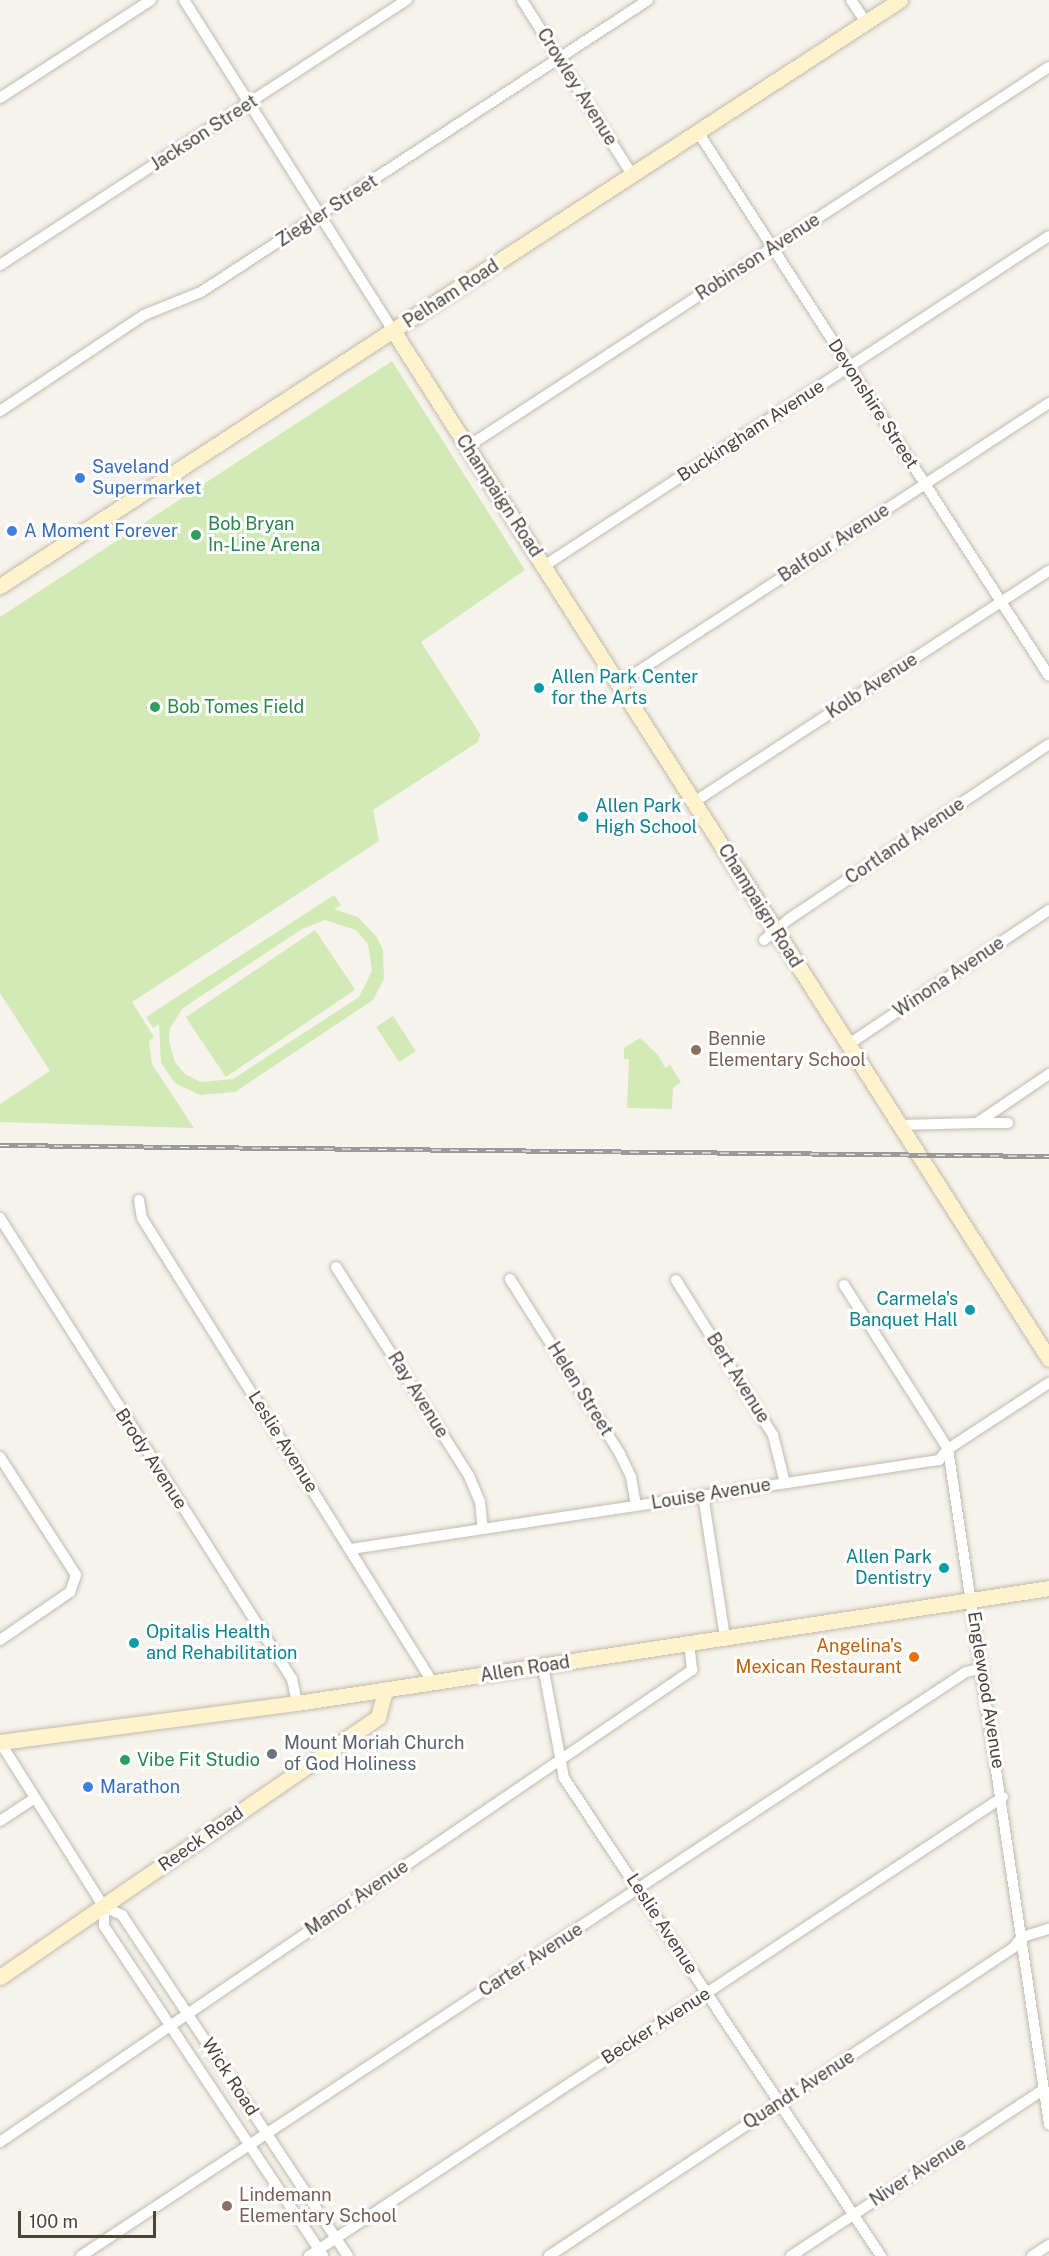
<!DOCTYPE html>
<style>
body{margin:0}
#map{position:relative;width:1049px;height:2256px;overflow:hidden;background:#f6f3ec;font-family:"Public Sans",sans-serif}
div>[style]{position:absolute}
.green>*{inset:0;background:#d2eab5;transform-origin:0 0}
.roads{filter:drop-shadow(0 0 2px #c2bbae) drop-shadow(0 0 2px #c2bbae)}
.street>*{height:10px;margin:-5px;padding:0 5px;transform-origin:5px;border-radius:5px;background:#fff}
.secondary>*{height:15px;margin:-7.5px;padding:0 7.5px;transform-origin:7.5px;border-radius:7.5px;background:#fff3cd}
.rail>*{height:5px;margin-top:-2.5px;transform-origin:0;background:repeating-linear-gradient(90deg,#fff 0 9px,#9a9a9a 0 18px);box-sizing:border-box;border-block:2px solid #9a9a9a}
.dots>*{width:16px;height:16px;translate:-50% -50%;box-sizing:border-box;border:3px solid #fff;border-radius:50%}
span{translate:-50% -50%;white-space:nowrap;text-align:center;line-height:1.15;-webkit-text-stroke:6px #fff;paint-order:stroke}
.street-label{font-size:18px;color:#4b4439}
.shop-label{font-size:18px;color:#366cbe}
.left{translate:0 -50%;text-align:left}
.leisure-label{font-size:18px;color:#27864d}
.culture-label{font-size:18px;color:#0d838f}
.right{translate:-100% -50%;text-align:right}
.education-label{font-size:18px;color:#785e54}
.food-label{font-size:18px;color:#c56008}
.worship-label{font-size:18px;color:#5b616d}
.scale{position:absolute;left:18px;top:2211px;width:138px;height:27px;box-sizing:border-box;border:3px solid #4b4439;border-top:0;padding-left:8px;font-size:18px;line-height:21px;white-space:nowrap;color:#4b4439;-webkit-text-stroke:4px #fff;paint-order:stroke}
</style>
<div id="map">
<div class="green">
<i style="clip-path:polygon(392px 361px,525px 570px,421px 642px,480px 734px,478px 742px,373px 810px,379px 841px,132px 1002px,154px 1037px,149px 1041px,152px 1064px,194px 1128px,0 1122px,0 1104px,50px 1071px,0 993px,0 617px)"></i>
<i style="clip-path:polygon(evenodd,334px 895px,341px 905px,334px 909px,358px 917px,376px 936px,383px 950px,384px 979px,373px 1000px,235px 1092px,200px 1095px,175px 1083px,161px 1063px,159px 1024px,153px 1028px,146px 1017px,334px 895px,325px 920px,356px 930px,368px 944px,372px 971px,359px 997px,233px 1079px,201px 1082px,185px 1074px,175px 1062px,169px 1041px,170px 1028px,183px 1008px,302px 929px,325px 920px)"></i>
<i style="left:315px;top:930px;width:72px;height:156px;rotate:56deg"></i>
<i style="left:393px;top:1016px;width:42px;height:20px;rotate:57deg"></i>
<i style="clip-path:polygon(640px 1038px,658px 1055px,665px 1068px,670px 1065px,681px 1082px,673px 1088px,672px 1109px,627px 1108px,629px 1059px,624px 1059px,624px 1048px)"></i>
</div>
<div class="roads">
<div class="street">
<i style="left:184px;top:0;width:393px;rotate:57.7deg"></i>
<i style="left:522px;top:0;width:207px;rotate:57.8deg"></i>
<i style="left:851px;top:0;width:27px;rotate:56deg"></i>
<i style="left:0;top:98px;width:180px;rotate:-33deg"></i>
<i style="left:698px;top:132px;width:647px;rotate:57.17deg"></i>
<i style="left:0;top:265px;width:486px;rotate:-33.1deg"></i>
<i style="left:0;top:411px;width:173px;rotate:-33.7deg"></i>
<i style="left:144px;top:315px;width:61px;rotate:-22deg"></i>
<i style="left:201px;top:292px;width:534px;rotate:-33.15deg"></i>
<i style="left:467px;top:447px;width:695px;rotate:-33.14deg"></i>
<i style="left:544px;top:566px;width:603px;rotate:-33.16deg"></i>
<i style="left:619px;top:684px;width:514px;rotate:-33.16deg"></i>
<i style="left:694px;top:802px;width:424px;rotate:-33.1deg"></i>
<i style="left:764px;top:940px;width:33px;rotate:-40deg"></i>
<i style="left:789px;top:919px;width:313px;rotate:-33.9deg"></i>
<i style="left:849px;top:1044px;width:241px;rotate:-33.8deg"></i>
<i style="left:977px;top:1123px;width:31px"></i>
<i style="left:900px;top:1125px;width:77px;rotate:-1.5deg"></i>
<i style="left:977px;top:1123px;width:87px;rotate:-34.2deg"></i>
<i style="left:139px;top:1200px;width:18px;rotate:81deg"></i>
<i style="left:142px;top:1218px;width:549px;rotate:57.96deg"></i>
<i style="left:0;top:1218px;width:546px;rotate:57.65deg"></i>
<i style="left:292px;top:1679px;width:25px;rotate:78deg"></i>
<i style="left:336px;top:1267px;width:248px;rotate:57.5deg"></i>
<i style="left:469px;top:1476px;width:28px;rotate:67deg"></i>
<i style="left:480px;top:1502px;width:27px;rotate:84deg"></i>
<i style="left:510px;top:1279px;width:204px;rotate:57.8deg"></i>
<i style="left:619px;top:1452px;width:28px;rotate:64deg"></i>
<i style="left:631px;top:1477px;width:29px;rotate:80deg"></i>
<i style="left:676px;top:1280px;width:183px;rotate:58deg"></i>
<i style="left:773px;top:1435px;width:49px;rotate:76deg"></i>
<i style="left:844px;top:1285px;width:194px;rotate:57.6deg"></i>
<i style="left:948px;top:1449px;width:683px;rotate:81.49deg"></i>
<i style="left:0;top:1457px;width:140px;rotate:57.2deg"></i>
<i style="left:76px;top:1575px;width:18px;rotate:109deg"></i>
<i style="left:70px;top:1592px;width:85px;rotate:145.6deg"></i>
<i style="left:703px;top:1495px;width:144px;rotate:81.2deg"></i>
<i style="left:351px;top:1549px;width:595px;rotate:-8.61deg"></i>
<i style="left:939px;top:1460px;width:14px;rotate:-51deg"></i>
<i style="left:948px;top:1449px;width:121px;rotate:-33.2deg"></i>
<i style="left:543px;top:1666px;width:114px;rotate:79.4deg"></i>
<i style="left:564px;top:1778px;width:574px;rotate:56.45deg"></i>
<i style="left:0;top:1742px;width:195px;rotate:57.8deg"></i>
<i style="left:104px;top:1907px;width:19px;rotate:90deg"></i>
<i style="left:104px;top:1926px;width:396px;rotate:56.4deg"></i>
<i style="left:0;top:1821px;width:42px;rotate:-33.3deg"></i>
<i style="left:104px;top:1907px;width:20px;rotate:24deg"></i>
<i style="left:122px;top:1915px;width:409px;rotate:56.5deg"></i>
<i style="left:0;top:2142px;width:838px;rotate:-34.3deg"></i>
<i style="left:692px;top:1670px;width:27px;rotate:-96deg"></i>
<i style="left:81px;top:2256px;width:1060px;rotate:-33.42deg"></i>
<i style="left:966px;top:1672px;width:17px;rotate:-13deg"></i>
<i style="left:309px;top:2256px;width:832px;rotate:-33.48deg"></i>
<i style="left:549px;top:2256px;width:557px;rotate:-33.58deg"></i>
<i style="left:1013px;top:1948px;width:14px;rotate:-51deg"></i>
<i style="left:1022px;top:1937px;width:28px;rotate:-17deg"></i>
<i style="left:791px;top:2256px;width:303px;rotate:-33.4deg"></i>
<i style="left:1032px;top:2256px;width:20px;rotate:-33deg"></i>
</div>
<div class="secondary">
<i style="left:394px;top:332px;width:1218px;rotate:57.47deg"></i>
<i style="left:0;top:586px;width:1074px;rotate:-33.07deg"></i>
<i style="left:0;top:1742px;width:300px;rotate:-7.5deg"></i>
<i style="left:297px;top:1703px;width:761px;rotate:-8.69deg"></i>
<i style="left:0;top:1977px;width:459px;rotate:-34.5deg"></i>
<i style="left:378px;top:1717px;width:28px;rotate:-75deg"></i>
</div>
</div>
<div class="rail">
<i style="left:0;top:1145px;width:1049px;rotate:0.6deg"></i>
</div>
<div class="dots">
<i style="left:80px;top:478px;background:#3f7fe0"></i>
<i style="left:12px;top:531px;background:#3f7fe0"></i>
<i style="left:196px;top:535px;background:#2e9e5b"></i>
<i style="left:539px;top:688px;background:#0f9aa8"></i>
<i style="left:155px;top:707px;background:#2e9e5b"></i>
<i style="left:583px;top:817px;background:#0f9aa8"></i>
<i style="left:696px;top:1050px;background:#8d6e63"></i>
<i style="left:970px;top:1310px;background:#0f9aa8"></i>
<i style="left:944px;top:1568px;background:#0f9aa8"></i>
<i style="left:134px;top:1643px;background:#0f9aa8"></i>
<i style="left:914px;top:1657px;background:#e8710a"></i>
<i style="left:272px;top:1754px;background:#6b7280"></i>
<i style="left:125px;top:1760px;background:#2e9e5b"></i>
<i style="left:88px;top:1787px;background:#3f7fe0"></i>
<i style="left:227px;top:2206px;background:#8d6e63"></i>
</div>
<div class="street-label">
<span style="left:577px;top:87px;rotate:58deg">Crowley Avenue</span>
<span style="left:204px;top:133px;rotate:-33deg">Jackson Street</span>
<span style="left:327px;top:211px;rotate:-33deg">Ziegler Street</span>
<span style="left:758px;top:257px;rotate:-33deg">Robinson Avenue</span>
<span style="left:451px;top:294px;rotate:-33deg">Pelham Road</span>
<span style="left:873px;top:404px;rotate:57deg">Devonshire Street</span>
<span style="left:751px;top:431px;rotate:-33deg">Buckingham Avenue</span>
<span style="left:499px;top:496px;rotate:57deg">Champaign Road</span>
<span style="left:834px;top:543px;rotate:-33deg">Balfour Avenue</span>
<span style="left:872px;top:686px;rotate:-33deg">Kolb Avenue</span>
<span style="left:905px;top:841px;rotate:-34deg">Cortland Avenue</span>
<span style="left:760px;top:906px;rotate:58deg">Champaign Road</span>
<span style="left:949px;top:977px;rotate:-34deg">Winona Avenue</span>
<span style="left:738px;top:1378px;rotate:58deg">Bert Avenue</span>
<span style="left:580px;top:1389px;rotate:58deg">Helen Street</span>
<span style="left:418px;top:1395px;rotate:58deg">Ray Avenue</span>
<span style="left:283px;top:1442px;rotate:58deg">Leslie Avenue</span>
<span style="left:151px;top:1459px;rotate:57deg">Brody Avenue</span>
<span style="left:711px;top:1494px;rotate:-9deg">Louise Avenue</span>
<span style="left:525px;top:1669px;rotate:-9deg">Allen Road</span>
<span style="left:986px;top:1690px;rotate:81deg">Englewood Avenue</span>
<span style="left:201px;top:1839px;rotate:-35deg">Reeck Road</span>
<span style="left:357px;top:1898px;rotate:-34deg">Manor Avenue</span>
<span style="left:662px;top:1924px;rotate:57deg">Leslie Avenue</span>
<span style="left:531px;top:1960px;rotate:-33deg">Carter Avenue</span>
<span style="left:656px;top:2026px;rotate:-33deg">Becker Avenue</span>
<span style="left:230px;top:2077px;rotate:57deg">Wick Road</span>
<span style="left:799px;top:2090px;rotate:-33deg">Quandt Avenue</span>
<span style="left:918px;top:2172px;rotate:-33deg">Niver Avenue</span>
</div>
<div class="shop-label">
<span class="left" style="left:92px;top:478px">Saveland<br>Supermarket</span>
<span class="left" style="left:24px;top:531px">A Moment Forever</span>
<span class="left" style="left:100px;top:1787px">Marathon</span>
</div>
<div class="leisure-label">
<span class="left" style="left:208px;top:535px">Bob Bryan<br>In-Line Arena</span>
<span class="left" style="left:167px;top:707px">Bob Tomes Field</span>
<span class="left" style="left:137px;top:1760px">Vibe Fit Studio</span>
</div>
<div class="culture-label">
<span class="left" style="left:551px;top:688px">Allen Park Center<br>for the Arts</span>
<span class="left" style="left:595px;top:817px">Allen Park<br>High School</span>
<span class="right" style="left:958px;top:1310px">Carmela's<br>Banquet Hall</span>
<span class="right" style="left:932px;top:1568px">Allen Park<br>Dentistry</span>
<span class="left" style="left:146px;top:1643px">Opitalis Health<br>and Rehabilitation</span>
</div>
<div class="education-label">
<span class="left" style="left:708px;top:1050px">Bennie<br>Elementary School</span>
<span class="left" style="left:239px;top:2206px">Lindemann<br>Elementary School</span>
</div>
<div class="food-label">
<span class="right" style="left:902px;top:1657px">Angelina's<br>Mexican Restaurant</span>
</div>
<div class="worship-label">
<span class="left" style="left:284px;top:1754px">Mount Moriah Church<br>of God Holiness</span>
</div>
<div class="scale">100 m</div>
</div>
